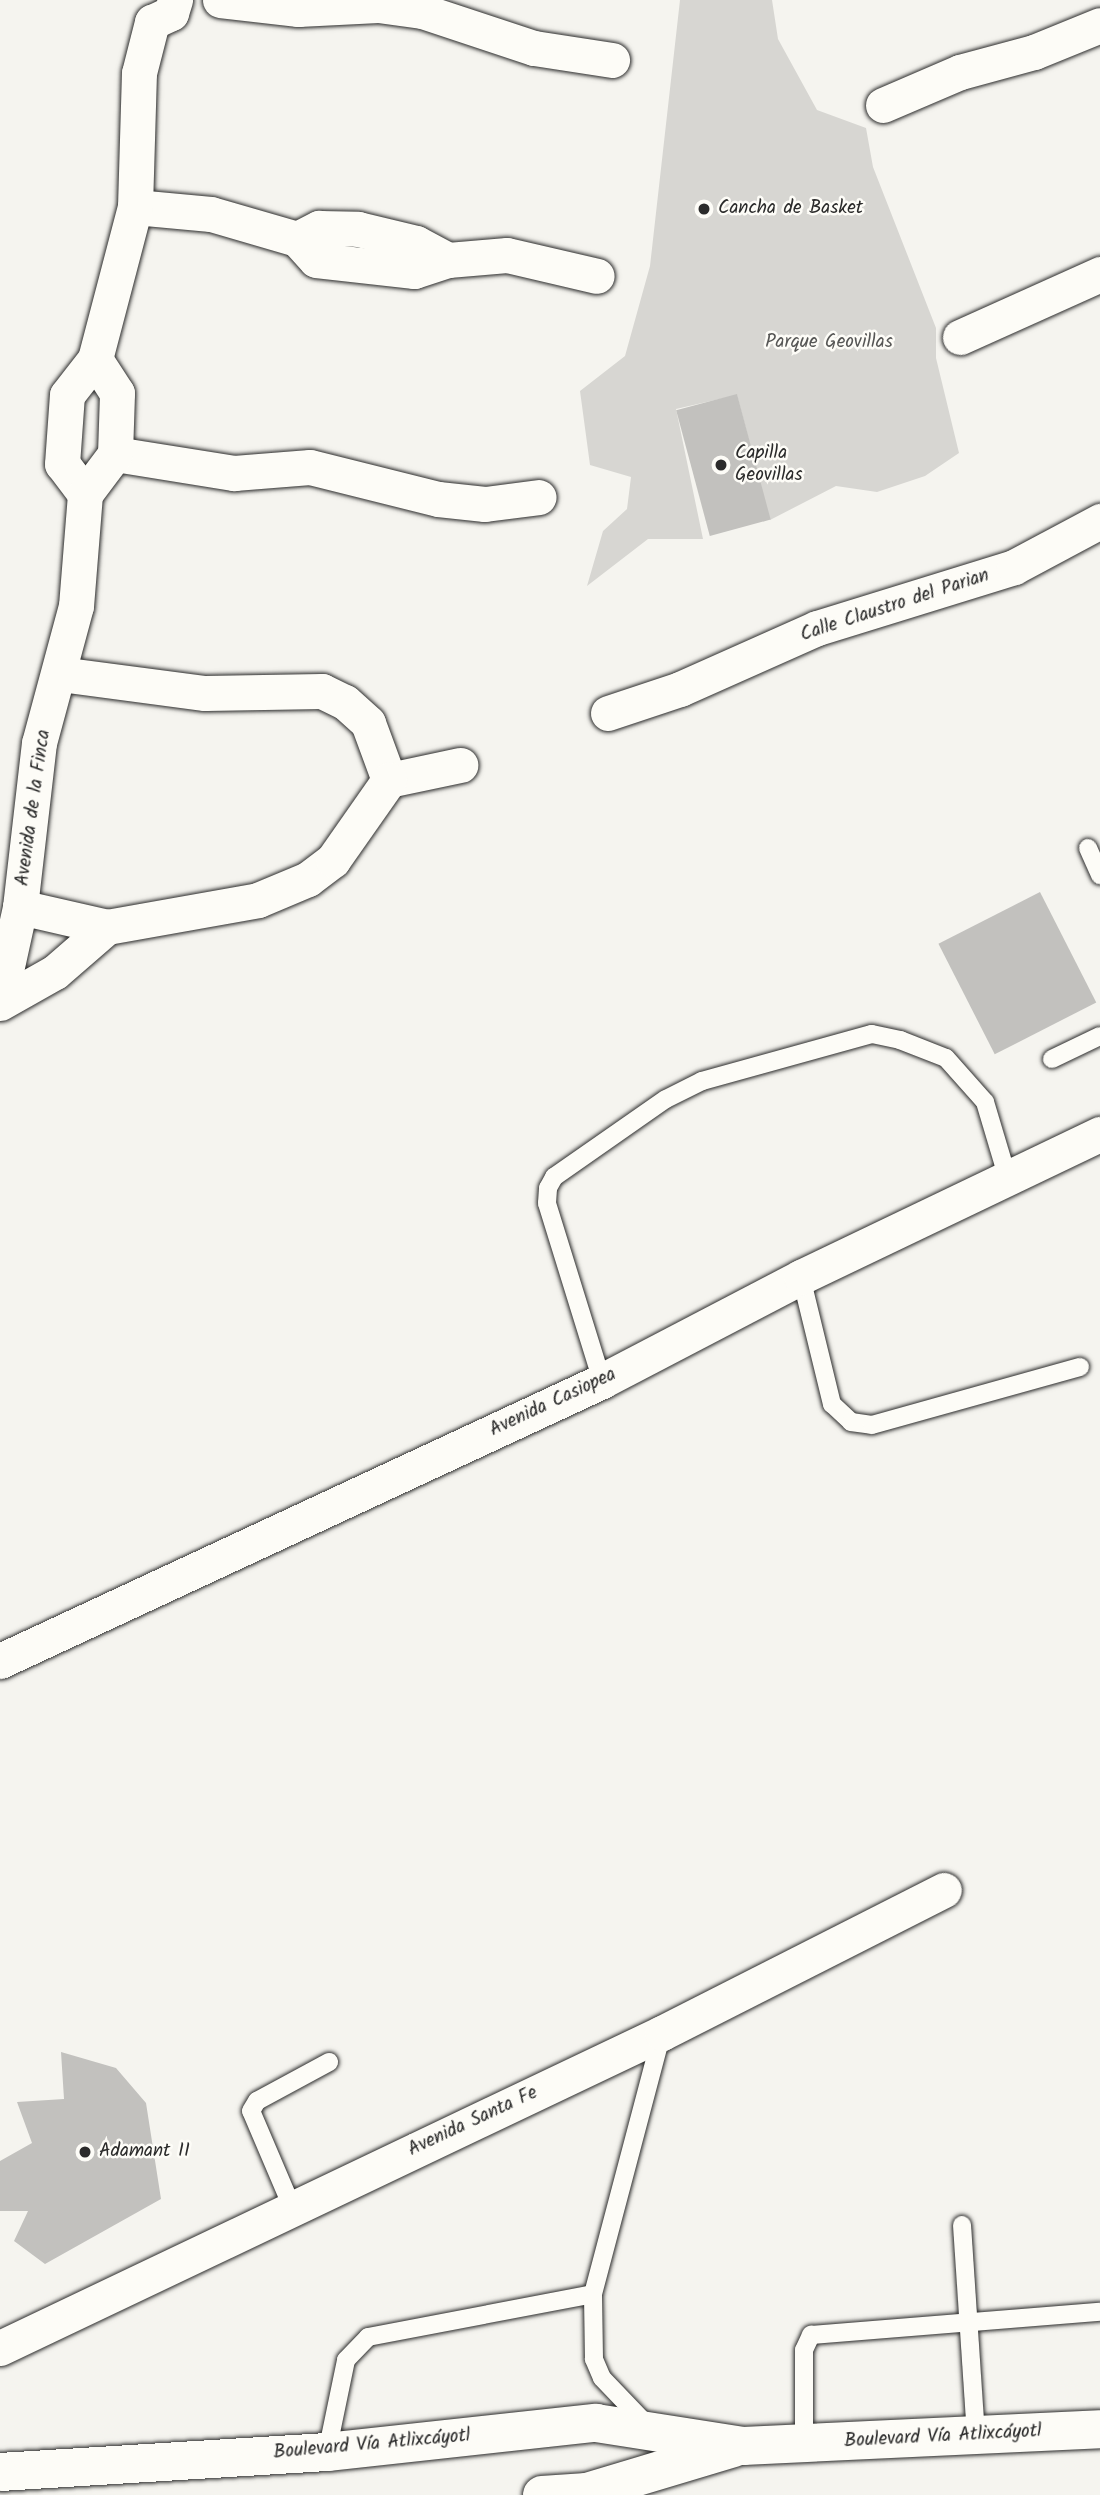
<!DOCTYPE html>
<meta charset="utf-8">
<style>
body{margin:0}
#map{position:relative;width:1100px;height:2495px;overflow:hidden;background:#f5f4ef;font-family:Kalam,sans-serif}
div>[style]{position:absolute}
.green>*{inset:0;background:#d7d6d2}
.building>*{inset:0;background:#c2c1be;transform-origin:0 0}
.roads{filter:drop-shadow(0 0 2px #2b2b2b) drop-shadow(0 0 2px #2b2b2b)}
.service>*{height:18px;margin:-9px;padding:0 9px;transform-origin:9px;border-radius:9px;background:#fdfcf7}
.minor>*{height:35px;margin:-17.5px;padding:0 17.5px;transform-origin:17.5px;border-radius:17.5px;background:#fdfcf7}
.primary>*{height:38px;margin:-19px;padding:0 19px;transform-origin:19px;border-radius:19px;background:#fdfcf7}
.dots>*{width:19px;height:19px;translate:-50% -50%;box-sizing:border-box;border:4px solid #fdfcf7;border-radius:50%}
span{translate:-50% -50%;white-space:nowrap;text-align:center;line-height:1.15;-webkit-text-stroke:5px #fdfcf7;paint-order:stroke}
.poi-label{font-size:19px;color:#2b2b2b}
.left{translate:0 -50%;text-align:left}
.park-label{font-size:19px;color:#565655}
.street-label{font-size:19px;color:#2b2b2b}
</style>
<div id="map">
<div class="green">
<i style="clip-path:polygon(680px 0,772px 0,778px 39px,817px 110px,866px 128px,873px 167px,936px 328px,936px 358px,959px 453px,925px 476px,877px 492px,836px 486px,770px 520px,737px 395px,676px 409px,703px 539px,648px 539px,587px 586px,603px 531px,627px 509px,631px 477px,590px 465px,580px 391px,625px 356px,650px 266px)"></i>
</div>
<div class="building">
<i style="left:737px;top:394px;width:130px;height:63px;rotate:75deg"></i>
<i style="left:1040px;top:892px;width:124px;height:114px;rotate:63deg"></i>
<i style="clip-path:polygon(61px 2052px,116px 2068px,146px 2103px,161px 2199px,45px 2264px,14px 2241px,28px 2211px,0 2211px,0 2161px,32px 2143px,17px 2102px,64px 2099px)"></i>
</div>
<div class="roads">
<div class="service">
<i style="left:1088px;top:848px;width:30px;rotate:66deg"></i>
<i style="left:1052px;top:1059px;width:53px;rotate:-25.6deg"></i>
<i style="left:801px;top:1277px;width:131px;rotate:76.3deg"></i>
<i style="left:832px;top:1404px;width:26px;rotate:43deg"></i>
<i style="left:851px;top:1422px;width:21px;rotate:8deg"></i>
<i style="left:872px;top:1425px;width:216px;rotate:-15.6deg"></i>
<i style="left:602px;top:1381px;width:186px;rotate:-107.2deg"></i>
<i style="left:547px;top:1203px;width:15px;rotate:-86deg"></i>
<i style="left:548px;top:1188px;width:13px;rotate:-61deg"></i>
<i style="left:554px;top:1177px;width:136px;rotate:-34.9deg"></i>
<i style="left:666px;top:1099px;width:40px;rotate:-26.6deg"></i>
<i style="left:702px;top:1081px;width:176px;rotate:-15.5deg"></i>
<i style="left:872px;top:1034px;width:29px;rotate:12deg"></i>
<i style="left:900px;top:1040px;width:49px;rotate:21.4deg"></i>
<i style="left:946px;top:1058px;width:59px;rotate:48.4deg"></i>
<i style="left:985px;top:1102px;width:77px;rotate:73.4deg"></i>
<i style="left:292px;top:2207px;width:104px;rotate:-113.1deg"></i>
<i style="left:251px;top:2111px;width:12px;rotate:-59deg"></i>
<i style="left:257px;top:2101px;width:82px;rotate:-28.4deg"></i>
<i style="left:962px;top:2225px;width:211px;rotate:86.2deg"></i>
<i style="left:647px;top:2425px;width:65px;rotate:-133.8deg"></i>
<i style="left:602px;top:2378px;width:21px;rotate:-113deg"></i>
<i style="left:594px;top:2359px;width:65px;rotate:-90.9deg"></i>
<i style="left:593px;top:2294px;width:270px;rotate:-75.2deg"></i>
<i style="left:804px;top:2443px;width:93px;rotate:-90deg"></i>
<i style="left:804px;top:2350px;width:17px;rotate:-65deg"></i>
<i style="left:811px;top:2335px;width:290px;rotate:-4.6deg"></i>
<i style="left:327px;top:2452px;width:94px;rotate:-78.3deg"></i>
<i style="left:346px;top:2360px;width:32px;rotate:-46deg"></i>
<i style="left:368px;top:2337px;width:229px;rotate:-10.8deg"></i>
</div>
<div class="minor">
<i style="left:220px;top:0;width:79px;rotate:6.6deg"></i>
<i style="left:298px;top:9px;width:80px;rotate:-2.9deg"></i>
<i style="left:378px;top:5px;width:44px;rotate:7.8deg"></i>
<i style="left:422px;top:11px;width:118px;rotate:18.3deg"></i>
<i style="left:534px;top:48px;width:79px;rotate:8.7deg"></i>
<i style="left:152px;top:22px;width:21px;rotate:-25deg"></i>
<i style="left:171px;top:13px;width:14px;rotate:-73deg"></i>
<i style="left:883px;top:105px;width:84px;rotate:-23.2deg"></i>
<i style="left:960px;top:72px;width:77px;rotate:-15.1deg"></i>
<i style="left:1034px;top:52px;width:71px;rotate:-22.2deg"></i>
<i style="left:135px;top:207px;width:76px;rotate:5.3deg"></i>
<i style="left:211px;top:214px;width:90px;rotate:16.2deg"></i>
<i style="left:297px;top:239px;width:28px;rotate:48deg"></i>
<i style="left:316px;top:260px;width:99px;rotate:6.4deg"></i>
<i style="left:414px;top:271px;width:36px;rotate:-18deg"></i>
<i style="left:448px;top:260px;width:59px;rotate:-4.8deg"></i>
<i style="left:507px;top:255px;width:92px;rotate:13.1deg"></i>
<i style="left:297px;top:239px;width:25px;rotate:-27deg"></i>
<i style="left:319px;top:228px;width:39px;rotate:1deg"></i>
<i style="left:358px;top:229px;width:60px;rotate:13.6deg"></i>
<i style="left:416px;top:243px;width:36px;rotate:28deg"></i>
<i style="left:960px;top:337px;width:154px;rotate:-24.2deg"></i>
<i style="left:115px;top:454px;width:121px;rotate:9.1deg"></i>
<i style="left:234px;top:473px;width:76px;rotate:-4.5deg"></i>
<i style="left:310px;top:467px;width:132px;rotate:14deg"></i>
<i style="left:438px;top:499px;width:47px;rotate:6.1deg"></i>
<i style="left:485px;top:504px;width:54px;rotate:-7.4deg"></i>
<i style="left:85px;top:494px;width:38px;rotate:-127deg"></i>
<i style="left:62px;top:464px;width:69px;rotate:-85.9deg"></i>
<i style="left:67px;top:395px;width:46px;rotate:-52.1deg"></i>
<i style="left:95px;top:359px;width:157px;rotate:-75.3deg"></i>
<i style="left:135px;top:207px;width:134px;rotate:-88.3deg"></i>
<i style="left:139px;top:73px;width:53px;rotate:-75.7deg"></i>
<i style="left:60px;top:674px;width:146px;rotate:7.5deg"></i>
<i style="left:205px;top:693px;width:117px;rotate:-1deg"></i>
<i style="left:322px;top:691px;width:25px;rotate:26deg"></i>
<i style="left:345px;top:702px;width:31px;rotate:42deg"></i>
<i style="left:368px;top:723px;width:61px;rotate:69.8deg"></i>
<i style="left:608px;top:713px;width:76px;rotate:-18.4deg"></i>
<i style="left:680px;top:689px;width:150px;rotate:-24deg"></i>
<i style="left:817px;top:628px;width:206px;rotate:-17.2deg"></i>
<i style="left:1014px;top:567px;width:98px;rotate:-28.1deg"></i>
<i style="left:389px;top:780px;width:73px;rotate:-11.9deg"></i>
<i style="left:20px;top:907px;width:89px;rotate:12.9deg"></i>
<i style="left:107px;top:927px;width:153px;rotate:-10.1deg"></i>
<i style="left:258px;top:900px;width:54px;rotate:-22.8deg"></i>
<i style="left:308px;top:879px;width:31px;rotate:-37deg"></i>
<i style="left:333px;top:860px;width:98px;rotate:-55deg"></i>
<i style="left:0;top:998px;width:93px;rotate:-77.6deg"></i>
<i style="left:20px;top:907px;width:165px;rotate:-83.4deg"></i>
<i style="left:39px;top:743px;width:142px;rotate:-74.9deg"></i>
<i style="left:76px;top:606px;width:112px;rotate:-85.4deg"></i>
<i style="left:85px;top:494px;width:50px;rotate:-53.1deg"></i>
<i style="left:115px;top:454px;width:61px;rotate:-88.1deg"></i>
<i style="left:117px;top:393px;width:40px;rotate:-122.9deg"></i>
<i style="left:0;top:1003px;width:63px;rotate:-29.4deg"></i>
<i style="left:55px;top:972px;width:69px;rotate:-40.9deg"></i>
<i style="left:0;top:1661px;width:664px;rotate:-24.94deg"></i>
<i style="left:602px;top:1381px;width:225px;rotate:-27.6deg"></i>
<i style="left:801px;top:1277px;width:331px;rotate:-25.6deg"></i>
<i style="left:0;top:2348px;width:733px;rotate:-25.45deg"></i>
<i style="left:662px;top:2033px;width:316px;rotate:-26.9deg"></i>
</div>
<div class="primary">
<i style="left:0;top:2472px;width:328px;rotate:-3.5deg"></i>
<i style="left:327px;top:2452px;width:271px;rotate:-6.2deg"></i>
<i style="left:596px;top:2423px;width:149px;rotate:8.9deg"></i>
<i style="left:743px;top:2446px;width:357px;rotate:-2.7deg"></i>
<i style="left:542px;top:2495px;width:45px;rotate:-3.8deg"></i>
<i style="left:587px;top:2492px;width:153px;rotate:-16.7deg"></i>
</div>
</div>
<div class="dots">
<i style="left:704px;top:209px;background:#2b2b2b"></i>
<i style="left:721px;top:465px;background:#2b2b2b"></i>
<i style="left:85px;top:2152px;background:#2b2b2b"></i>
</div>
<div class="poi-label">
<span class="left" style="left:718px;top:209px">Cancha de Basket</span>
<span class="left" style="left:735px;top:465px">Capilla<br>Geovillas</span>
<span class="left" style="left:99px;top:2152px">Adamant II</span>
</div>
<div class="park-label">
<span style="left:829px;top:343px">Parque Geovillas</span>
</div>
<div class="street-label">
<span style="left:895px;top:606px;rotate:-18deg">Calle Claustro del Parian</span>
<span style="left:34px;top:808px;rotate:-82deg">Avenida de la Finca</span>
<span style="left:553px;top:1403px;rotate:-25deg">Avenida Casiopea</span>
<span style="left:473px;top:2122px;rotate:-25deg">Avenida Santa Fe</span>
<span style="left:943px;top:2437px;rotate:-3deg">Boulevard Vía Atlixcáyotl</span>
<span style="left:372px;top:2445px;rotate:-5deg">Boulevard Vía Atlixcáyotl</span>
</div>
</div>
